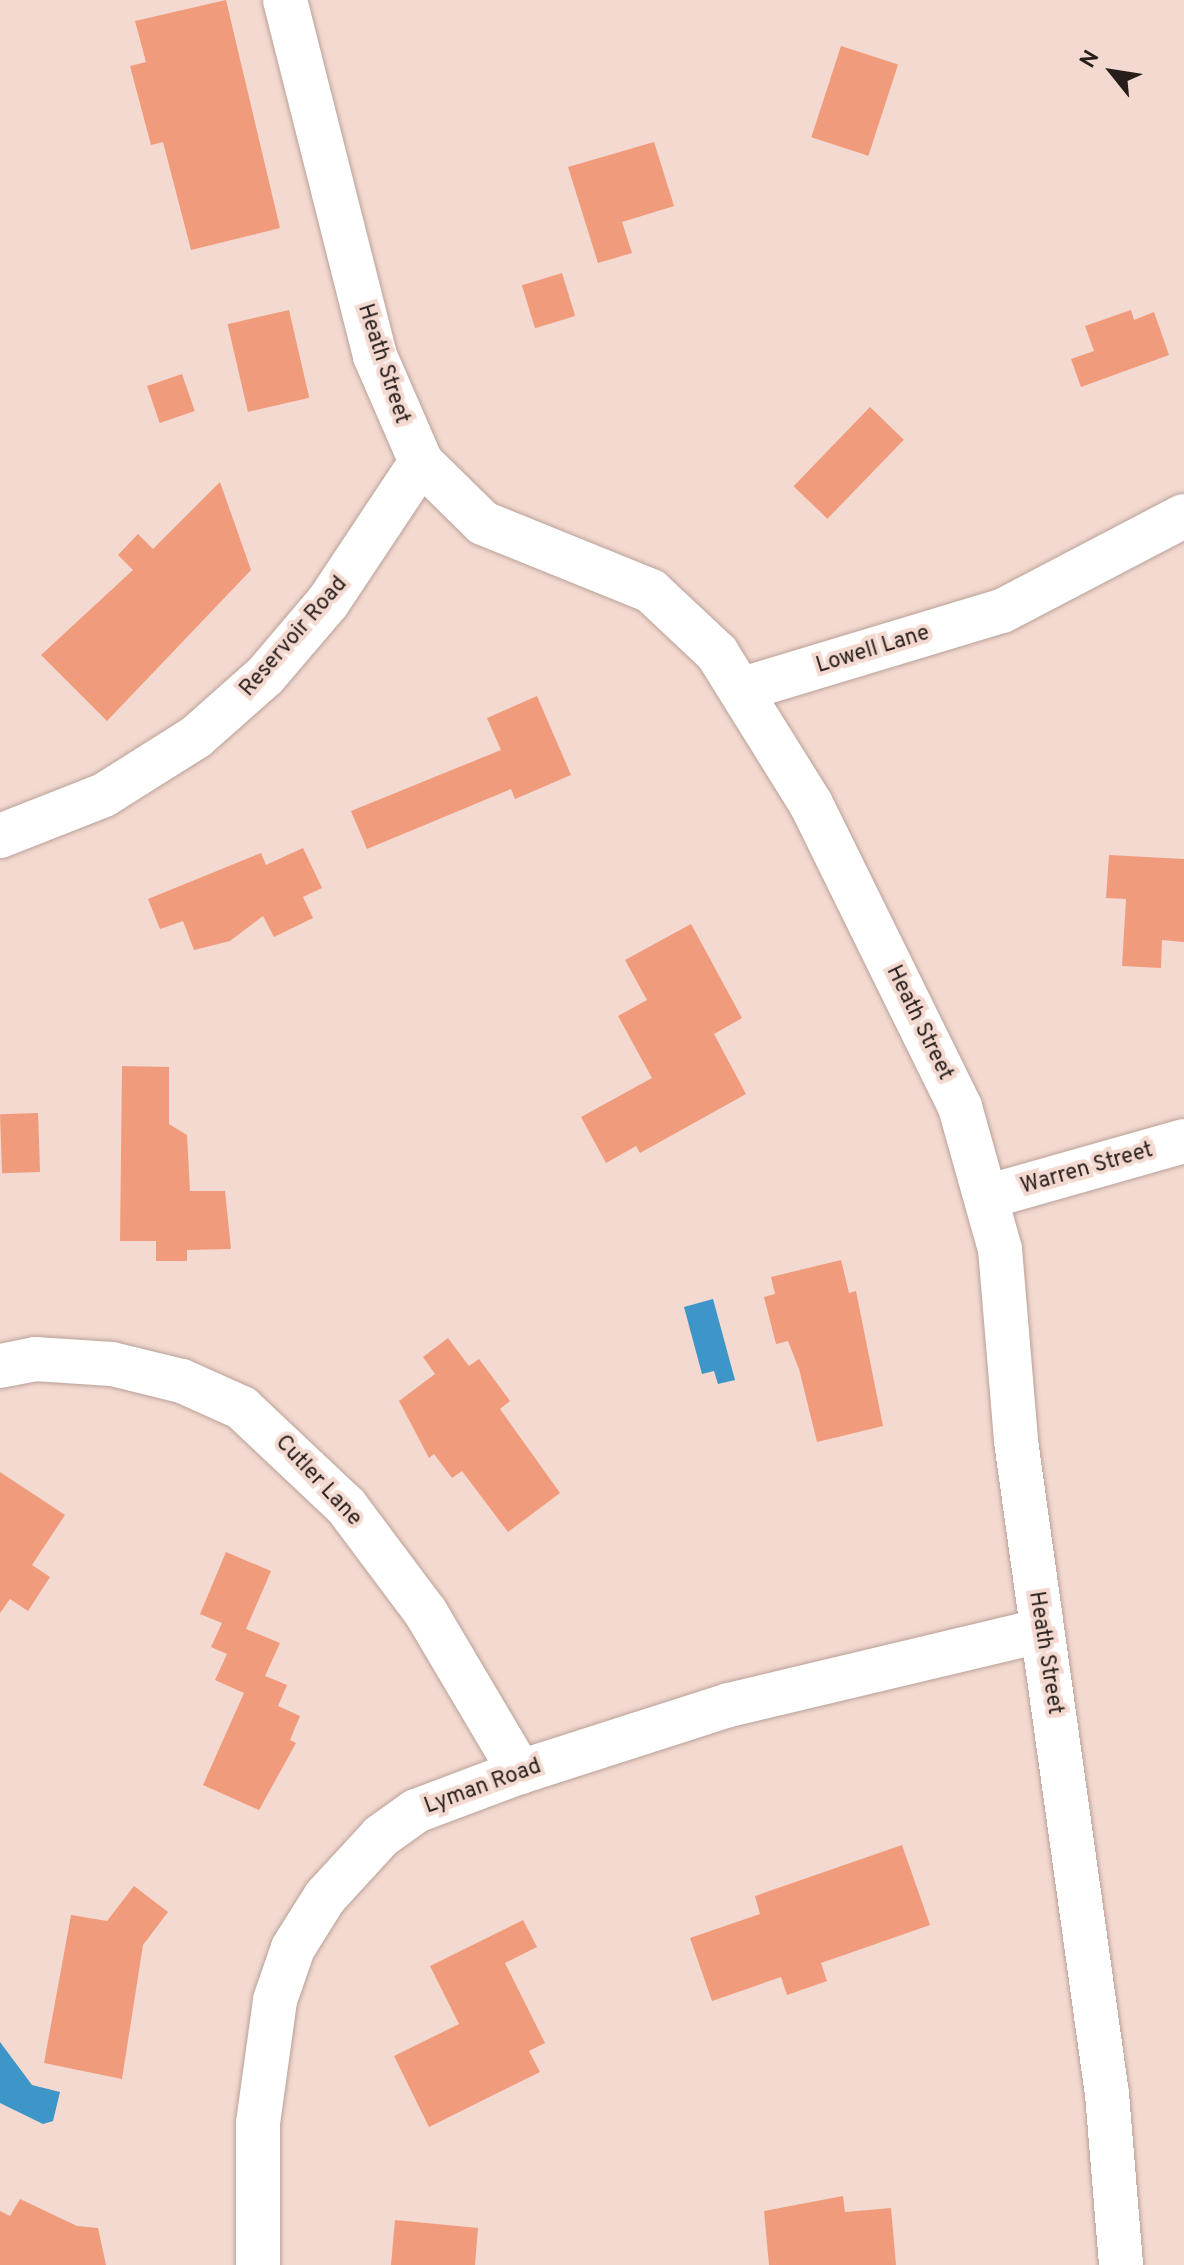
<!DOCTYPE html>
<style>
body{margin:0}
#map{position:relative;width:1184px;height:2265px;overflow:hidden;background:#f3d9d0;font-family:Overpass,sans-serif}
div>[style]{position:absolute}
.water>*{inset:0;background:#3e96c8}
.building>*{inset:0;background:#f19b7d;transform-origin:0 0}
.roads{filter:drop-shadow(0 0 2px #b9a198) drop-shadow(0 0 2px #b9a198)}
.minor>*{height:44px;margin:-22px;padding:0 22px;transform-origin:22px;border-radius:22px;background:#fff}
span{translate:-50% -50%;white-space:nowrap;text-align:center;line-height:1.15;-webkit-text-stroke:8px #f3d9d0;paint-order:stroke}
.street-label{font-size:22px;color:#271e1b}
.north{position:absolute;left:1072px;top:32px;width:80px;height:80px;-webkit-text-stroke:6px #f3d9d0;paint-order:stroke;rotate:300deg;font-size:22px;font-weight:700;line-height:32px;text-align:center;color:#271e1b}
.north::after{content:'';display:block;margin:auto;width:28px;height:36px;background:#271e1b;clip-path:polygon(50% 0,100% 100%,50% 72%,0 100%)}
</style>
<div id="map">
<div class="water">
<i style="clip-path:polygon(713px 1299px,735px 1380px,718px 1384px,714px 1371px,702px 1374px,684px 1307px)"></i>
<i style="clip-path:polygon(0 2042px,32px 2085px,60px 2092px,53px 2121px,43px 2124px,0 2103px)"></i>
</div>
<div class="building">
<i style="clip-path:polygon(226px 0,280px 228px,191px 250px,163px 142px,151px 145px,130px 66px,146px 62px,135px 21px)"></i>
<i style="left:841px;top:46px;width:60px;height:96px;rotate:18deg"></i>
<i style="clip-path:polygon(654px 142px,674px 206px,622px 222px,632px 253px,598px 263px,568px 167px)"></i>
<i style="left:562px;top:273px;width:45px;height:42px;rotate:73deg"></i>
<i style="left:289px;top:310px;width:90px;height:63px;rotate:77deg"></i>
<i style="clip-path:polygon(1131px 310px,1134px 320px,1154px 312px,1169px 355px,1081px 387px,1071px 359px,1094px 351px,1085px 326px)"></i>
<i style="left:182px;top:374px;width:39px;height:37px;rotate:71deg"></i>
<i style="left:870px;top:407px;width:47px;height:110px;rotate:44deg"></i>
<i style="clip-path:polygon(220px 482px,251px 570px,107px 721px,41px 655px,133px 570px,118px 555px,138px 534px,153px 549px)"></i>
<i style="clip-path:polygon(537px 696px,571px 775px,515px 799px,511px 789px,367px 849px,351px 811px,501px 750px,487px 718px)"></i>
<i style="clip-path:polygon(303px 848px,322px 888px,303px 897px,313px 918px,274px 937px,263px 916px,230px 941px,194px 950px,183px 921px,160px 929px,148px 899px,261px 853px,266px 865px)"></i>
<i style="clip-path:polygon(1109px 855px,1184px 859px,1184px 942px,1162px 940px,1161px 968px,1122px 966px,1126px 899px,1106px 898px)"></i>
<i style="clip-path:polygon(691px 924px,742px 1018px,714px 1034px,746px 1094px,640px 1153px,636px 1146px,606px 1163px,581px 1117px,652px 1078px,618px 1016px,647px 1000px,625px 960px)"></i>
<i style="clip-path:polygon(122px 1066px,169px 1067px,169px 1124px,187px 1135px,190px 1191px,225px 1191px,231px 1249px,187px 1250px,187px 1261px,156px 1261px,156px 1241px,120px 1241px)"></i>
<i style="left:38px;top:1113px;width:59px;height:38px;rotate:88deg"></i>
<i style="clip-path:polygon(841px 1260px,849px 1293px,856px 1291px,883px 1426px,817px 1442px,799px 1369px,788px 1341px,776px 1344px,764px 1297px,775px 1294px,771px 1277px)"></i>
<i style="clip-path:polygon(448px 1338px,469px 1366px,479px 1359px,510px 1401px,500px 1409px,560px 1493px,508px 1532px,462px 1471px,452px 1478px,434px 1454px,429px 1458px,399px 1401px,435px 1374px,423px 1357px)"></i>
<i style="clip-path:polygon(0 1472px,65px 1515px,32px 1565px,50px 1577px,28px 1611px,10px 1599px,0 1613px)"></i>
<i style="clip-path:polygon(226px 1552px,271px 1571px,246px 1629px,280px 1643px,265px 1676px,287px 1685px,278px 1706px,300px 1716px,290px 1740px,296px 1743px,259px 1810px,203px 1785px,244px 1693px,215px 1680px,227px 1654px,211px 1647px,222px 1623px,200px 1614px)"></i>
<i style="clip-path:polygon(902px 1845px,930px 1925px,821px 1963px,827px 1981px,787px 1995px,781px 1977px,712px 2001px,690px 1938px,760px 1914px,755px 1896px)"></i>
<i style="clip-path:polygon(134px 1886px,168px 1912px,143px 1945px,122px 2079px,44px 2063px,71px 1915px,107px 1921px)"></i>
<i style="clip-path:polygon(523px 1920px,537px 1947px,505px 1963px,545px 2043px,529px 2051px,540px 2072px,429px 2127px,394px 2056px,459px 2024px,430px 1966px)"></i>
<i style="clip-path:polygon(843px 2196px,845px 2212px,891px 2208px,896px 2265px,769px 2265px,764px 2211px)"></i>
<i style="clip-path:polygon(20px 2199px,77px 2226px,98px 2228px,106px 2265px,0 2265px,0 2211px,10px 2216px)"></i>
<i style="clip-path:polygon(395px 2220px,478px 2228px,475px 2265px,391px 2265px)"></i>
</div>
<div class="roads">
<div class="minor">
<i style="left:285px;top:0;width:367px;rotate:75.8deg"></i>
<i style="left:375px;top:356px;width:116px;rotate:66.5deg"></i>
<i style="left:421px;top:462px;width:87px;rotate:44.5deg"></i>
<i style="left:483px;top:523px;width:181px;rotate:22deg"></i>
<i style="left:651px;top:591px;width:91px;rotate:43.2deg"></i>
<i style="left:717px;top:653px;width:178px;rotate:58.1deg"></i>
<i style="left:811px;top:804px;width:338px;rotate:63.8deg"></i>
<i style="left:960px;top:1107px;width:148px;rotate:74.3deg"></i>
<i style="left:1000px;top:1249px;width:193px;rotate:85.2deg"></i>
<i style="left:1016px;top:1441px;width:659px;rotate:82.07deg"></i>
<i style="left:1107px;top:2094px;width:172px;rotate:85.3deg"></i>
<i style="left:743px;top:689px;width:270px;rotate:-16.8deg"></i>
<i style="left:1002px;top:611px;width:205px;rotate:-27.6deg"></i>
<i style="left:0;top:836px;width:112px;rotate:-21.5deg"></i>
<i style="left:104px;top:795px;width:109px;rotate:-32.2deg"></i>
<i style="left:196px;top:737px;width:92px;rotate:-41.5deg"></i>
<i style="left:265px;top:676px;width:97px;rotate:-49.6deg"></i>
<i style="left:328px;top:602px;width:168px;rotate:-56.4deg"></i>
<i style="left:990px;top:1196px;width:202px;rotate:-15.8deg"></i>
<i style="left:0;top:1366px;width:36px;rotate:-11deg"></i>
<i style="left:35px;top:1359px;width:77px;rotate:3.7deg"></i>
<i style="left:112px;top:1364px;width:72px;rotate:13.7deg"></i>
<i style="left:182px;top:1381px;width:66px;rotate:24.2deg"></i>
<i style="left:242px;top:1408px;width:143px;rotate:43.3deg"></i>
<i style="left:346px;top:1506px;width:134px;rotate:53.2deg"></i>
<i style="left:426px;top:1613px;width:185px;rotate:59.4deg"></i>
<i style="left:258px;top:2265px;width:142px;rotate:-90deg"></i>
<i style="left:258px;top:2123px;width:124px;rotate:-82.1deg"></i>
<i style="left:275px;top:2000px;width:55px;rotate:-70.9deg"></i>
<i style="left:293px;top:1948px;width:60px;rotate:-57.9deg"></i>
<i style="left:325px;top:1897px;width:83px;rotate:-47.4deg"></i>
<i style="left:381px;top:1836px;width:43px;rotate:-35.5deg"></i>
<i style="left:416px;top:1811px;width:111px;rotate:-20.6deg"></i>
<i style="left:520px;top:1772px;width:219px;rotate:-17.8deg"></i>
<i style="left:729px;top:1705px;width:320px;rotate:-13.4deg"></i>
</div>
</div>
<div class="street-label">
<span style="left:383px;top:364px;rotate:72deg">Heath Street</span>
<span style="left:294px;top:637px;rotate:-49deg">Reservoir Road</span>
<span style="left:873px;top:650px;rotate:-17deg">Lowell Lane</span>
<span style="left:919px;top:1023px;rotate:64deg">Heath Street</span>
<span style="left:1087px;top:1169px;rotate:-16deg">Warren Street</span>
<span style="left:318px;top:1481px;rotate:47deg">Cutler Lane</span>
<span style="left:1045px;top:1653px;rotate:81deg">Heath Street</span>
<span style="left:483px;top:1787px;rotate:-20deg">Lyman Road</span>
</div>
<div class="north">N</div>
</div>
